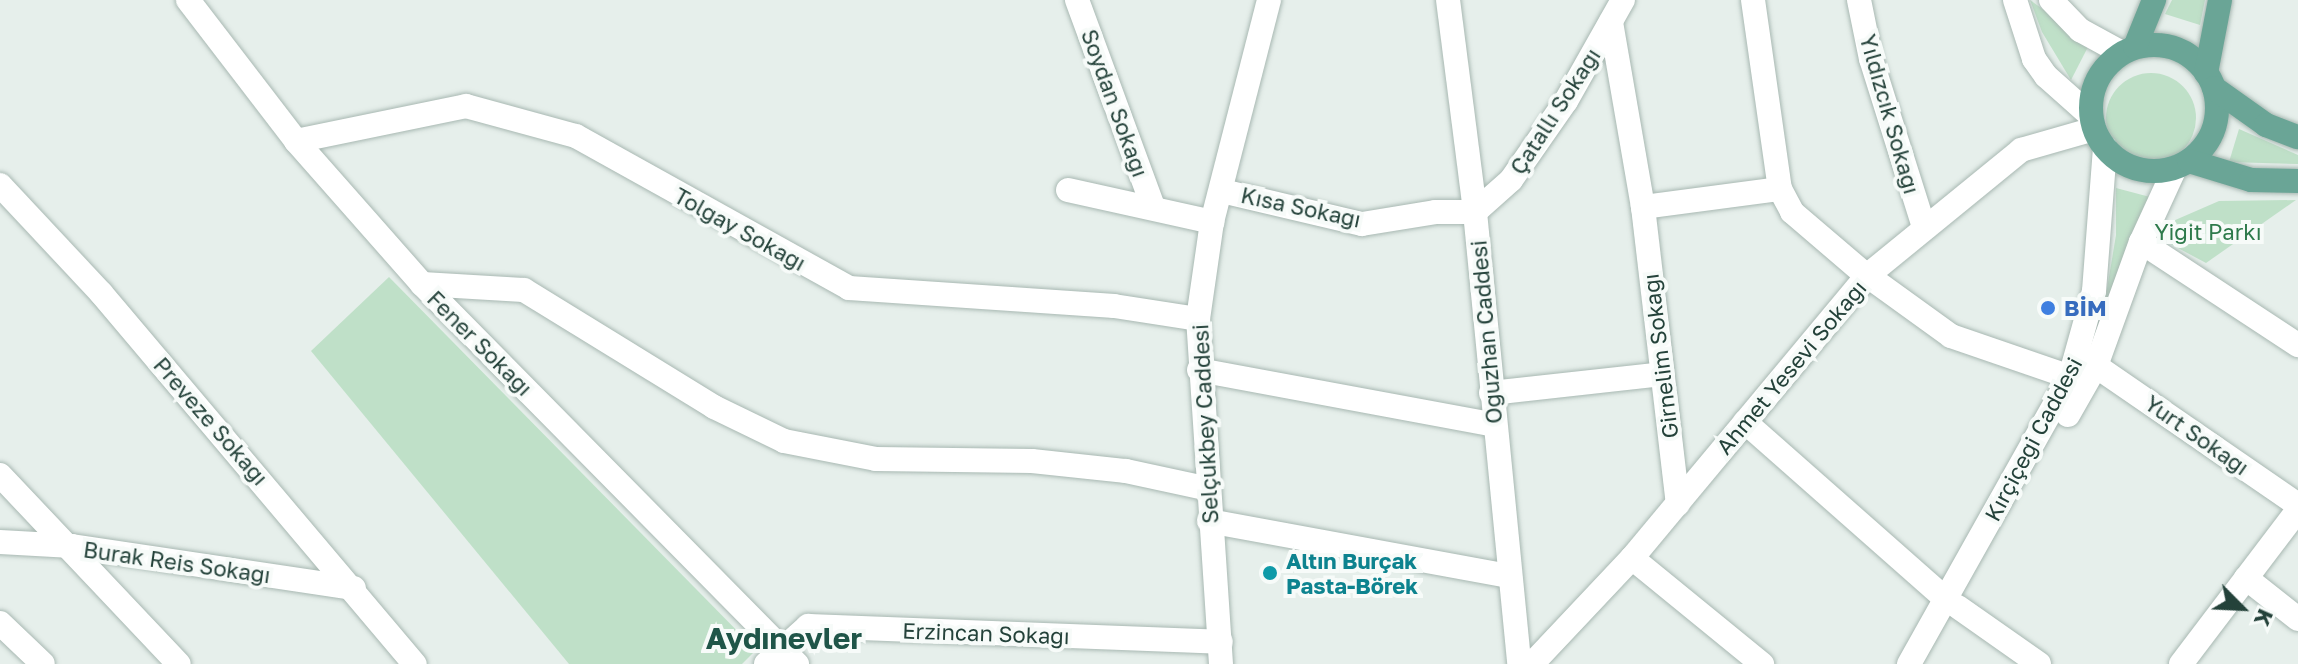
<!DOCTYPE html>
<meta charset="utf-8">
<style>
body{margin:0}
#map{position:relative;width:2298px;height:664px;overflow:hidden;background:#e6efeb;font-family:"Golos Text",sans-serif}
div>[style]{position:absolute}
.green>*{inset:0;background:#bfe0c8}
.round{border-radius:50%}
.roads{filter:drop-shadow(0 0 2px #a8b8b2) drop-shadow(0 0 2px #a8b8b2)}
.minor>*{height:24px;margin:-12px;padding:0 12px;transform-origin:12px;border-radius:12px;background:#fff}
.secondary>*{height:24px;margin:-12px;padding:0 12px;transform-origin:12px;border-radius:12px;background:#fff}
.primary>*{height:24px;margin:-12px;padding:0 12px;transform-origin:12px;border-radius:12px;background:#6aa596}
.primary>.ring{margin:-12px;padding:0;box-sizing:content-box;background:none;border:24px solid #6aa596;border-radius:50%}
.dots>*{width:22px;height:22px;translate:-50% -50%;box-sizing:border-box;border:4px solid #f7fbf9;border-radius:50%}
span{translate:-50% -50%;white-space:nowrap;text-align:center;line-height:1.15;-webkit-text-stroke:8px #f7fbf9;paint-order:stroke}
.street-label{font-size:22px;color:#24423a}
.park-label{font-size:22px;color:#2d7a4b}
.shop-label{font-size:22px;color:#366cbe;font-weight:700}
.left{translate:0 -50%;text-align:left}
.culture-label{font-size:22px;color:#0d838f;font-weight:700}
.district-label{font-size:30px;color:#1f5548;font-weight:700}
.north{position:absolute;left:2202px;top:568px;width:80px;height:80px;-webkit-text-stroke:6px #f7fbf9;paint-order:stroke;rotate:114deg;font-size:22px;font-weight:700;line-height:32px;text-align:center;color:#24423a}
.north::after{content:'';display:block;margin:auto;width:28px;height:36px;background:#24423a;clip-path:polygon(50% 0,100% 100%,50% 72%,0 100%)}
</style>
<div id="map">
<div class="green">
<i style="clip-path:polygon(2030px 0,2090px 43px,2071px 80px,2042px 32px)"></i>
<i style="clip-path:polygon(2172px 0,2205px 0,2200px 25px,2165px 14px)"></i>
<i class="round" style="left:2106px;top:73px;width:90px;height:90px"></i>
<i style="clip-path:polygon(2239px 129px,2298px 155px,2298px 164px,2229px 162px)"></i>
<i style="clip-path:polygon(2116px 188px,2150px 197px,2104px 307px,2116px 235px)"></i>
<i style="clip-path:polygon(2296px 200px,2206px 263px,2163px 240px,2173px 221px,2219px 201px)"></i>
<i style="clip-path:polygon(389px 277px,756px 650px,742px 664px,569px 664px,311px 351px)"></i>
</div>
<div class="roads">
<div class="minor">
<i style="left:188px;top:0;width:178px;rotate:52.5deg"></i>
<i style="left:296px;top:141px;width:191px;rotate:48.6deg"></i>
<i style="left:422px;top:284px;width:534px;rotate:45.38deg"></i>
<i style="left:1077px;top:0;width:221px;rotate:69.8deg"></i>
<i style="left:1448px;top:0;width:214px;rotate:82.7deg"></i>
<i style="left:1475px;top:212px;width:454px;rotate:84.4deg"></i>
<i style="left:1753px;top:0;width:191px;rotate:81.9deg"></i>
<i style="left:1780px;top:189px;width:26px;rotate:62deg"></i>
<i style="left:1792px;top:212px;width:91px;rotate:40.5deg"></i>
<i style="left:1861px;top:271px;width:111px;rotate:35.8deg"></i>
<i style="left:1951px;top:336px;width:126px;rotate:19deg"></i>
<i style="left:1859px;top:0;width:60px;rotate:78.5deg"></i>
<i style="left:1871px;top:59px;width:176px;rotate:72.5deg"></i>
<i style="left:1611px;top:22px;width:188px;rotate:80.2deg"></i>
<i style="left:1643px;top:207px;width:138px;rotate:-7.5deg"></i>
<i style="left:296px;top:141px;width:174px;rotate:-11.6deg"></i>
<i style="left:466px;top:106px;width:114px;rotate:15.3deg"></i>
<i style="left:576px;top:136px;width:312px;rotate:29.1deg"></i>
<i style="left:849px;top:288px;width:266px;rotate:3.9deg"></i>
<i style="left:1114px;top:306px;width:85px;rotate:8.8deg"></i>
<i style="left:0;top:185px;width:148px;rotate:46.9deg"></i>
<i style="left:101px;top:293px;width:486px;rotate:49.8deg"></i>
<i style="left:1068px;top:190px;width:148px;rotate:12.5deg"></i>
<i style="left:1222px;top:191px;width:144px;rotate:13.3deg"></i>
<i style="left:1362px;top:224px;width:74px;rotate:-9.3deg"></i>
<i style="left:1435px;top:212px;width:40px"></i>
<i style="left:1475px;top:212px;width:48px;rotate:-41.6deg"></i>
<i style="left:1511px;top:180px;width:96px;rotate:-55.2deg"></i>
<i style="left:1566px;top:101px;width:116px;rotate:-60.6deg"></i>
<i style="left:1643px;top:207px;width:299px;rotate:83.3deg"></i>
<i style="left:2141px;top:242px;width:188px;rotate:33.3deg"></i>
<i style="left:422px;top:284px;width:102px;rotate:3.4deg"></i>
<i style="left:524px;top:290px;width:223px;rotate:31.6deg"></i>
<i style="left:714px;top:407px;width:78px;rotate:25.9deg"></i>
<i style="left:784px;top:441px;width:94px;rotate:11.1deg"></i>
<i style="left:876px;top:459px;width:156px;rotate:0.7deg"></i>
<i style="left:1032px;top:461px;width:95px;rotate:6.1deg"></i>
<i style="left:1126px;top:471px;width:85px;rotate:12.2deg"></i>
<i style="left:2096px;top:366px;width:245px;rotate:34.5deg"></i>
<i style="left:1199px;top:370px;width:301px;rotate:10.5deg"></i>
<i style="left:1491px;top:393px;width:172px;rotate:-6.3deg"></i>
<i style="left:1745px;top:422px;width:268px;rotate:41.4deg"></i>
<i style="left:0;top:475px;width:260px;rotate:46.6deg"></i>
<i style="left:1209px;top:521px;width:305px;rotate:10.4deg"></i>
<i style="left:0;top:542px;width:72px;rotate:3.2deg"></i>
<i style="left:72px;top:546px;width:285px;rotate:8.5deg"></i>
<i style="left:1632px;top:558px;width:168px;rotate:39.2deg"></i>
<i style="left:2246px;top:578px;width:66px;rotate:38.3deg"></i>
<i style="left:1958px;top:607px;width:99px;rotate:35.1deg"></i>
<i style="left:0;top:623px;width:59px;rotate:43.6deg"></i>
<i style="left:766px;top:664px;width:57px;rotate:-42.1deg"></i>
<i style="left:808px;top:626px;width:413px;rotate:2.2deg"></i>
<i style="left:1221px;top:664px;width:346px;rotate:-93.8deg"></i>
<i style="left:1198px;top:319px;width:98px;rotate:-81.8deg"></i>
<i style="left:1212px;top:222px;width:229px;rotate:-75.6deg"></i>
<i style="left:1532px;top:664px;width:146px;rotate:-46.7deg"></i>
<i style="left:1632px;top:558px;width:368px;rotate:-50.2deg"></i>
<i style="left:1868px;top:275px;width:198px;rotate:-39.2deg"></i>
<i style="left:2021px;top:150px;width:76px;rotate:-16deg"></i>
<i style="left:2181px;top:664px;width:193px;rotate:-52.8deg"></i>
</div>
<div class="secondary">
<i style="left:2015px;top:0;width:62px;rotate:72.1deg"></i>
<i style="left:2034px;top:59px;width:21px;rotate:55deg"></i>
<i style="left:2046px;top:76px;width:59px;rotate:41.6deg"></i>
<i style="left:2051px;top:0;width:42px;rotate:46deg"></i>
<i style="left:2080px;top:30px;width:48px;rotate:28.7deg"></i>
<i style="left:2068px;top:415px;width:56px;rotate:-60.3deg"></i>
<i style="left:2096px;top:366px;width:132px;rotate:-70.1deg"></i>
<i style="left:2141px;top:242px;width:81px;rotate:-65.3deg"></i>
<i style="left:1909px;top:664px;width:329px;rotate:-60.7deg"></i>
<i style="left:2070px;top:377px;width:89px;rotate:-74.4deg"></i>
<i style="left:2094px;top:291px;width:144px;rotate:-85.6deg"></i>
</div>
<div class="primary">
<i class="ring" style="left:2091px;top:45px;width:102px;height:102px"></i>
<i style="left:2135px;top:47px;width:51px;rotate:-68deg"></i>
<i style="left:2206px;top:73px;width:74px;rotate:-79.1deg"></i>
<i style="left:2214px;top:88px;width:64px;rotate:35.4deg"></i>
<i style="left:2266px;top:125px;width:34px;rotate:21deg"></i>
<i style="left:2189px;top:161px;width:65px;rotate:17deg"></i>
<i style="left:2251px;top:180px;width:47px;rotate:1.2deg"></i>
</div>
</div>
<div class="dots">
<i style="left:2048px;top:308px;background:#3f7fe0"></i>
<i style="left:1270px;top:573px;background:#0f9aa8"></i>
</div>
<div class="street-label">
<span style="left:1115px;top:103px;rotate:70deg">Soydan Sokağı</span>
<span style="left:1555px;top:111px;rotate:-57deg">Çatallı Sokağı</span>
<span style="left:1890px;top:114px;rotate:74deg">Yıldızcık Sokağı</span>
<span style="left:1301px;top:207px;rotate:12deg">Kısa Sokağı</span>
<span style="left:740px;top:229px;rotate:29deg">Tolgay Sokağı</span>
<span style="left:1486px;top:332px;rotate:-95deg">Oğuzhan Caddesi</span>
<span style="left:480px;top:343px;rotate:45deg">Fener Sokağı</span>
<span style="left:1660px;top:356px;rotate:-97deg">Girnelim Sokağı</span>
<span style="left:1791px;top:367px;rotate:-50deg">Ahmet Yesevi Sokağı</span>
<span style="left:211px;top:421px;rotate:49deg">Preveze Sokağı</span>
<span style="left:1205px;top:424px;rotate:-93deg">Selçukbey Caddesi</span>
<span style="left:2197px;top:435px;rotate:35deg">Yurt Sokağı</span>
<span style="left:2033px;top:439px;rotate:-62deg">Kırçiçeği Caddesi</span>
<span style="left:177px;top:562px;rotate:8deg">Burak Reis Sokağı</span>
<span style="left:986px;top:633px;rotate:2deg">Erzincan Sokağı</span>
</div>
<div class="park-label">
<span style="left:2208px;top:232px">Yiğit Parkı</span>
</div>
<div class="shop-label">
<span class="left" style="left:2064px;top:308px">BİM</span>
</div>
<div class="culture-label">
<span class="left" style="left:1286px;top:573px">Altın Burçak<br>Pasta-Börek</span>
</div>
<div class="district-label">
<span style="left:784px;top:638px">Aydınevler</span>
</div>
<div class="north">K</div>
</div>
